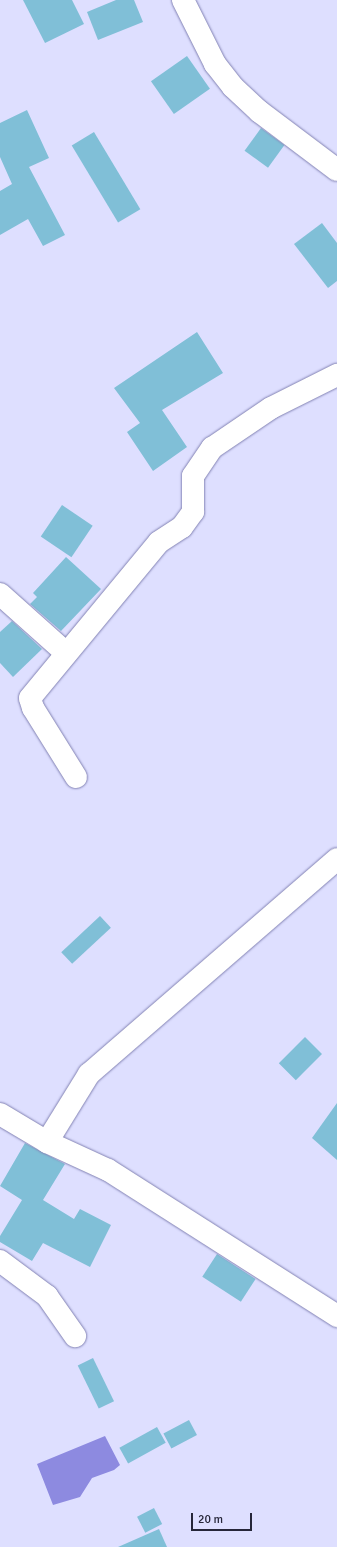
<!DOCTYPE html>
<style>
body{margin:0}
#map{position:relative;width:337px;height:1547px;overflow:hidden;background:#dedfff;font-family:Signika,sans-serif}
div>[style]{position:absolute}
.water>*{inset:0;background:#8d8ae0}
.building>*{inset:0;background:#80bfd7;transform-origin:0 0}
.roads{filter:drop-shadow(0 0 1px #8282b3) drop-shadow(0 0 1px #8282b3)}
.street>*{height:22px;margin:-11px;padding:0 11px;transform-origin:11px;border-radius:11px;background:#fff}
span{translate:-50% -50%;white-space:nowrap;text-align:center;line-height:1.15;-webkit-text-stroke:3.5px #dedfff;paint-order:stroke}
.scale{position:absolute;left:191px;top:1513px;width:61px;height:18px;box-sizing:border-box;border:2px solid #262639;border-top:0;padding-left:5px;font-size:12px;line-height:14px;white-space:nowrap;color:#262639;-webkit-text-stroke:3px #dedfff;paint-order:stroke}
</style>
<div id="map">
<div class="water">
<i style="clip-path:polygon(105px 1436px,120px 1465px,114px 1470px,92px 1478px,80px 1497px,53px 1505px,37px 1464px)"></i>
</div>
<div class="building">
<i style="clip-path:polygon(23px 0,72px 0,84px 24px,45px 43px)"></i>
<i style="clip-path:polygon(116px 0,134px 0,143px 22px,98px 40px,87px 12px)"></i>
<i style="left:187px;top:56px;width:40px;height:44px;rotate:55deg"></i>
<i style="clip-path:polygon(27px 110px,49px 158px,29px 167px,65px 235px,43px 246px,28px 219px,0 235px,0 191px,12px 184px,0 157px,0 123px)"></i>
<i style="left:261px;top:128px;width:29px;height:28px;rotate:36deg"></i>
<i style="left:94px;top:132px;width:90px;height:26px;rotate:59deg"></i>
<i style="clip-path:polygon(322px 223px,337px 243px,337px 281px,328px 288px,294px 244px)"></i>
<i style="clip-path:polygon(197px 332px,223px 373px,162px 410px,187px 447px,153px 471px,127px 432px,140px 423px,114px 388px)"></i>
<i style="left:62px;top:505px;width:37px;height:38px;rotate:34deg"></i>
<i style="clip-path:polygon(66px 557px,101px 589px,61px 631px,30px 604px,37px 597px,33px 593px)"></i>
<i style="clip-path:polygon(12px 621px,42px 649px,13px 677px,0 663px,0 632px)"></i>
<i style="left:100px;top:916px;width:16px;height:53px;rotate:47deg"></i>
<i style="left:305px;top:1037px;width:24px;height:37px;rotate:45deg"></i>
<i style="clip-path:polygon(337px 1103px,337px 1160px,312px 1138px)"></i>
<i style="clip-path:polygon(25px 1143px,65px 1164px,43px 1200px,74px 1219px,80px 1209px,111px 1225px,90px 1267px,43px 1243px,32px 1261px,0 1242px,0 1236px,22px 1200px,0 1186px)"></i>
<i style="left:217px;top:1254px;width:46px;height:27px;rotate:33deg"></i>
<i style="left:93px;top:1358px;width:48px;height:17px;rotate:64deg"></i>
<i style="left:189px;top:1420px;width:17px;height:29px;rotate:62deg"></i>
<i style="left:157px;top:1427px;width:18px;height:43px;rotate:61deg"></i>
<i style="left:154px;top:1508px;width:18px;height:19px;rotate:63deg"></i>
<i style="clip-path:polygon(159px 1529px,167px 1547px,118px 1547px)"></i>
</div>
<div class="roads">
<div class="street">
<i style="left:183px;top:0;width:72px;rotate:63.4deg"></i>
<i style="left:215px;top:64px;width:29px;rotate:52deg"></i>
<i style="left:233px;top:87px;width:37px;rotate:43deg"></i>
<i style="left:260px;top:112px;width:96px;rotate:37deg"></i>
<i style="left:0;top:594px;width:89px;rotate:41.8deg"></i>
<i style="left:76px;top:777px;width:81px;rotate:-121.9deg"></i>
<i style="left:33px;top:708px;width:10px;rotate:-107deg"></i>
<i style="left:30px;top:698px;width:202px;rotate:-50.4deg"></i>
<i style="left:159px;top:542px;width:27px;rotate:-33deg"></i>
<i style="left:182px;top:527px;width:19px;rotate:-54deg"></i>
<i style="left:193px;top:512px;width:36px;rotate:-90deg"></i>
<i style="left:193px;top:476px;width:34px;rotate:-56deg"></i>
<i style="left:212px;top:448px;width:71px;rotate:-34.1deg"></i>
<i style="left:271px;top:408px;width:74px;rotate:-26.6deg"></i>
<i style="left:0;top:1114px;width:55px;rotate:30.8deg"></i>
<i style="left:47px;top:1142px;width:67px;rotate:24.7deg"></i>
<i style="left:108px;top:1170px;width:272px;rotate:32.5deg"></i>
<i style="left:47px;top:1142px;width:80px;rotate:-58.3deg"></i>
<i style="left:89px;top:1074px;width:328px;rotate:-40.9deg"></i>
<i style="left:0;top:1261px;width:59px;rotate:36.7deg"></i>
<i style="left:47px;top:1296px;width:49px;rotate:55deg"></i>
</div>
</div>
<div class="scale">20 m</div>
</div>
